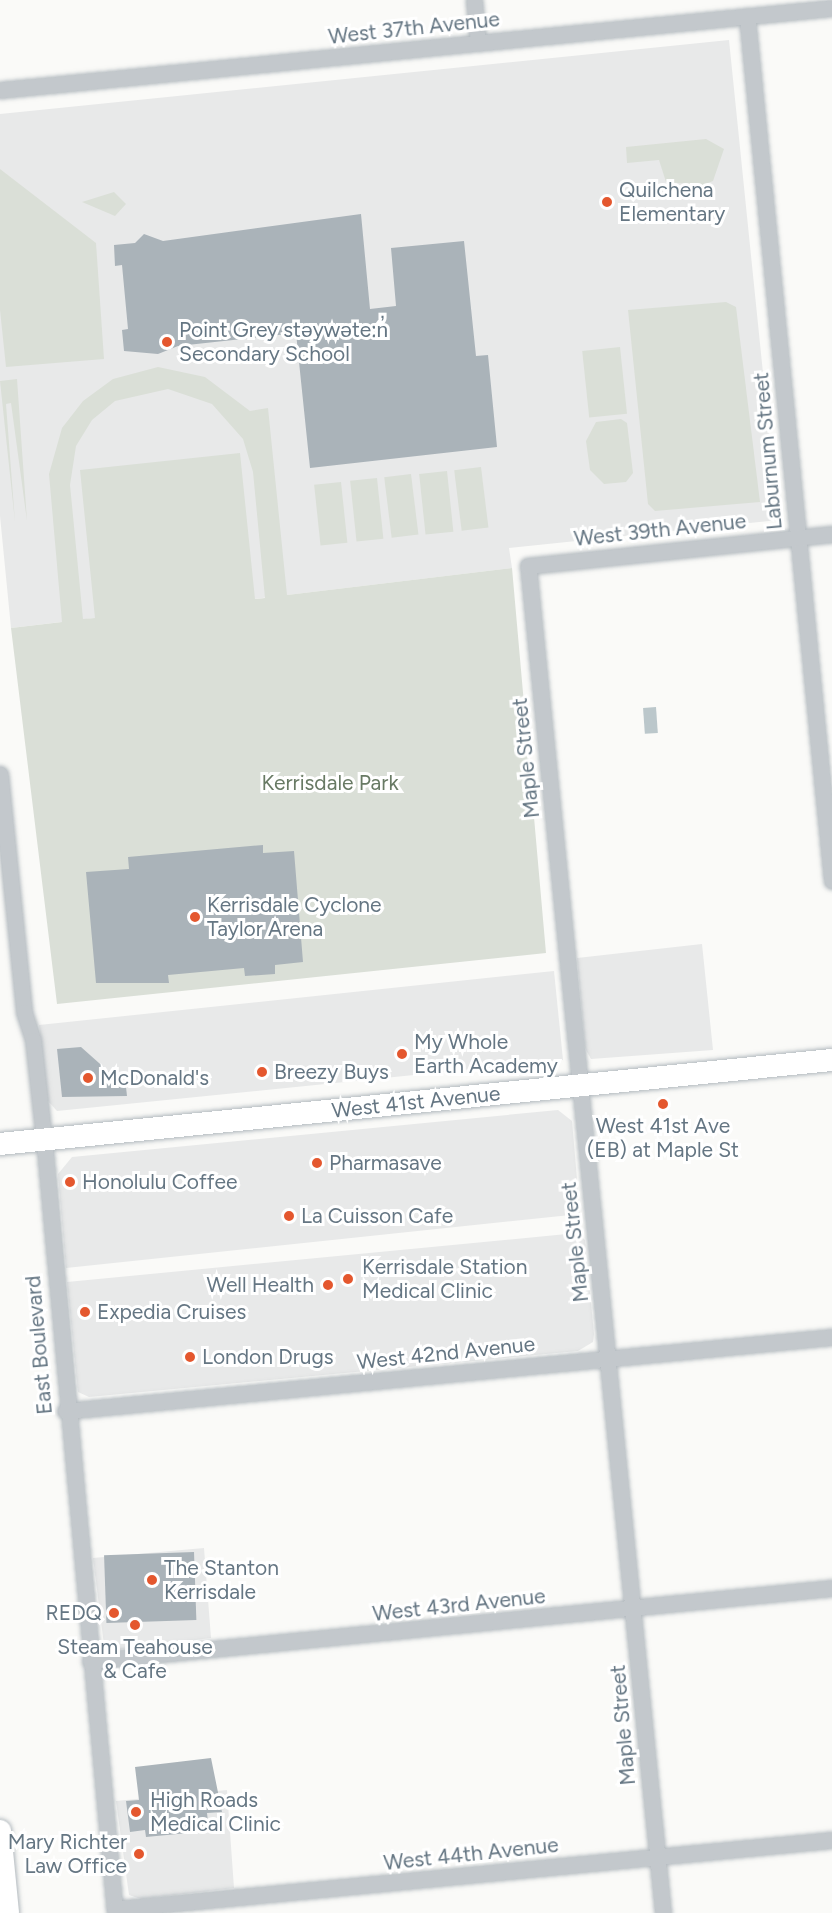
<!DOCTYPE html>
<meta charset="utf-8">
<style>
body{margin:0}
#map{position:relative;width:832px;height:1913px;overflow:hidden;background:#fafaf8;font-family:Figtree,sans-serif}
div>[style]{position:absolute}
.built>*{inset:0;background:#e8e9e9}
.green>*{inset:0;background:#dadfd7;transform-origin:0 0}
.water>*{inset:0;background:#bbc7cb;transform-origin:0 0}
.building>*{inset:0;background:#aab3b9;transform-origin:0 0}
.roads{filter:drop-shadow(0 0 2px #b3babf) drop-shadow(0 0 2px #b3babf)}
.street>*{height:15px;margin:-7.5px;padding:0 7.5px;transform-origin:7.5px;border-radius:7.5px;background:#c3c8cc}
.secondary>*{height:22px;margin:-11px;padding:0 11px;transform-origin:11px;border-radius:11px;background:#fff}
.dots>*{width:16px;height:16px;translate:-50% -50%;box-sizing:border-box;border:3px solid #fff;border-radius:50%}
span{translate:-50% -50%;white-space:nowrap;text-align:center;line-height:1.15;-webkit-text-stroke:6px #fff;paint-order:stroke}
.street-label{font-size:21px;color:#657683}
.poi-label{font-size:21px;color:#657683}
.left{translate:0 -50%;text-align:left}
.right{translate:-100% -50%;text-align:right}
.park-label{font-size:21px;color:#687a64}
</style>
<div id="map">
<div class="built">
<i style="clip-path:polygon(729px 40px,778px 520px,509px 548px,512px 568px,11px 628px,0 516px,0 114px)"></i>
<i style="clip-path:polygon(702px 944px,713px 1050px,591px 1059px,585px 1048px,577px 958px)"></i>
<i style="clip-path:polygon(554px 971px,563px 1060px,57px 1111px,48px 1101px,39px 1025px)"></i>
<i style="clip-path:polygon(558px 1110px,572px 1121px,580px 1214px,66px 1268px,58px 1174px,72px 1157px)"></i>
<i style="clip-path:polygon(577px 1233px,585px 1240px,594px 1334px,593px 1342px,578px 1351px,89px 1397px,78px 1392px,67px 1282px)"></i>
<i style="clip-path:polygon(204px 1548px,211px 1638px,114px 1650px,104px 1645px,93px 1558px)"></i>
<i style="clip-path:polygon(227px 1790px,234px 1888px,141px 1899px,129px 1895px,116px 1801px)"></i>
</div>
<div class="green">
<i style="clip-path:polygon(706px 139px,724px 149px,713px 181px,703px 185px,666px 182px,659px 160px,627px 163px,626px 147px)"></i>
<i style="clip-path:polygon(0 169px,96px 243px,104px 359px,6px 367px,0 310px)"></i>
<i style="clip-path:polygon(114px 192px,126px 204px,115px 216px,82px 202px)"></i>
<i style="clip-path:polygon(726px 302px,736px 307px,760px 502px,655px 511px,648px 504px,628px 310px)"></i>
<i style="left:620px;top:347px;width:67px;height:38px;rotate:84deg"></i>
<i style="clip-path:polygon(evenodd,158px 367px,205px 377px,250px 411px,268px 408px,287px 595px,512px 568px,546px 953px,57px 1004px,11px 628px,62px 622px,49px 474px,62px 428px,83px 401px,113px 379px,158px 367px,168px 389px,212px 404px,243px 439px,253px 472px,265px 598px,255px 599px,240px 453px,80px 470px,95px 618px,83px 619px,70px 485px,76px 446px,92px 420px,115px 401px,168px 389px)"></i>
<i style="clip-path:polygon(17px 379px,27px 521px,11px 403px,6px 404px,15px 522px,0 381px)"></i>
<i style="clip-path:polygon(621px 419px,627px 423px,633px 473px,626px 482px,604px 484px,590px 470px,586px 441px,596px 422px)"></i>
<i style="left:481px;top:467px;width:61px;height:27px;rotate:83deg"></i>
<i style="left:447px;top:471px;width:61px;height:28px;rotate:84deg"></i>
<i style="left:411px;top:474px;width:61px;height:27px;rotate:83deg"></i>
<i style="left:377px;top:478px;width:61px;height:27px;rotate:84deg"></i>
<i style="left:341px;top:482px;width:61px;height:27px;rotate:84deg"></i>
</div>
<div class="water">
<i style="left:656px;top:707px;width:26px;height:13px;rotate:86deg"></i>
</div>
<div class="building">
<i style="clip-path:polygon(361px 214px,370px 309px,396px 306px,391px 248px,464px 241px,476px 356px,488px 355px,497px 447px,310px 468px,296px 333px,178px 346px,158px 354px,124px 351px,122px 330px,128px 329px,122px 265px,115px 266px,114px 245px,135px 243px,144px 234px,163px 241px)"></i>
<i style="clip-path:polygon(263px 845px,263px 853px,294px 851px,303px 962px,275px 965px,275px 974px,245px 976px,244px 968px,168px 975px,169px 983px,96px 983px,86px 872px,129px 869px,128px 857px)"></i>
<i style="clip-path:polygon(81px 1047px,126px 1087px,127px 1096px,62px 1097px,57px 1049px)"></i>
<i style="left:194px;top:1552px;width:68px;height:90px;rotate:88deg"></i>
<i style="clip-path:polygon(211px 1758px,222px 1812px,207px 1813px,209px 1831px,146px 1837px,145px 1830px,130px 1832px,126px 1801px,139px 1800px,135px 1767px)"></i>
</div>
<div class="roads">
<div class="street">
<i style="left:474px;top:0;width:43px;rotate:84.7deg"></i>
<i style="left:747px;top:16px;width:869px;rotate:84.39deg"></i>
<i style="left:0;top:90px;width:836px;rotate:-5.63deg"></i>
<i style="left:0;top:774px;width:239px;rotate:84.2deg"></i>
<i style="left:24px;top:1012px;width:29px;rotate:72deg"></i>
<i style="left:33px;top:1040px;width:100px;rotate:83.7deg"></i>
<i style="left:44px;top:1139px;width:777px;rotate:84.76deg"></i>
<i style="left:65px;top:1411px;width:771px;rotate:-5.51deg"></i>
<i style="left:90px;top:1661px;width:746px;rotate:-5.62deg"></i>
<i style="left:115px;top:1909px;width:720px;rotate:-5.5deg"></i>
<i style="left:663px;top:1913px;width:1354px;rotate:-95.72deg"></i>
<i style="left:528px;top:566px;width:306px;rotate:-6deg"></i>
</div>
<div class="secondary">
<i style="left:0;top:1144px;width:836px;rotate:-5.77deg"></i>
<i style="left:0;top:1831px;width:82px;rotate:84.4deg"></i>
</div>
</div>
<div class="dots">
<i style="left:607px;top:202px;background:#e4572e"></i>
<i style="left:167px;top:342px;background:#e4572e"></i>
<i style="left:195px;top:917px;background:#e4572e"></i>
<i style="left:402px;top:1054px;background:#e4572e"></i>
<i style="left:262px;top:1072px;background:#e4572e"></i>
<i style="left:88px;top:1078px;background:#e4572e"></i>
<i style="left:663px;top:1104px;background:#e4572e"></i>
<i style="left:317px;top:1163px;background:#e4572e"></i>
<i style="left:70px;top:1182px;background:#e4572e"></i>
<i style="left:289px;top:1216px;background:#e4572e"></i>
<i style="left:348px;top:1279px;background:#e4572e"></i>
<i style="left:328px;top:1285px;background:#e4572e"></i>
<i style="left:85px;top:1312px;background:#e4572e"></i>
<i style="left:190px;top:1357px;background:#e4572e"></i>
<i style="left:152px;top:1580px;background:#e4572e"></i>
<i style="left:114px;top:1613px;background:#e4572e"></i>
<i style="left:135px;top:1625px;background:#e4572e"></i>
<i style="left:136px;top:1812px;background:#e4572e"></i>
<i style="left:139px;top:1854px;background:#e4572e"></i>
</div>
<div class="street-label">
<span style="left:414px;top:28px;rotate:-6deg">West 37th Avenue</span>
<span style="left:768px;top:451px;rotate:-95deg">Laburnum Street</span>
<span style="left:660px;top:530px;rotate:-6deg">West 39th Avenue</span>
<span style="left:526px;top:758px;rotate:-96deg">Maple Street</span>
<span style="left:416px;top:1102px;rotate:-6deg">West 41st Avenue</span>
<span style="left:575px;top:1242px;rotate:-96deg">Maple Street</span>
<span style="left:39px;top:1345px;rotate:-95deg">East Boulevard</span>
<span style="left:446px;top:1353px;rotate:-6deg">West 42nd Avenue</span>
<span style="left:459px;top:1605px;rotate:-6deg">West 43rd Avenue</span>
<span style="left:623px;top:1725px;rotate:-95deg">Maple Street</span>
<span style="left:471px;top:1854px;rotate:-6deg">West 44th Avenue</span>
</div>
<div class="poi-label">
<span class="left" style="left:619px;top:202px">Quilchena<br>Elementary</span>
<span class="left" style="left:179px;top:342px">Point Grey stəywəte:n̓<br>Secondary School</span>
<span class="left" style="left:207px;top:917px">Kerrisdale Cyclone<br>Taylor Arena</span>
<span class="left" style="left:414px;top:1054px">My Whole<br>Earth Academy</span>
<span class="left" style="left:274px;top:1072px">Breezy Buys</span>
<span class="left" style="left:100px;top:1078px">McDonald's</span>
<span style="left:663px;top:1138px">West 41st Ave<br>(EB) at Maple St</span>
<span class="left" style="left:329px;top:1163px">Pharmasave</span>
<span class="left" style="left:82px;top:1182px">Honolulu Coffee</span>
<span class="left" style="left:301px;top:1216px">La Cuisson Cafe</span>
<span class="left" style="left:362px;top:1279px">Kerrisdale Station<br>Medical Clinic</span>
<span class="right" style="left:314px;top:1285px">Well Health</span>
<span class="left" style="left:97px;top:1312px">Expedia Cruises</span>
<span class="left" style="left:202px;top:1357px">London Drugs</span>
<span class="left" style="left:164px;top:1580px">The Stanton<br>Kerrisdale</span>
<span class="right" style="left:102px;top:1613px">REDQ</span>
<span style="left:135px;top:1659px">Steam Teahouse<br>&amp; Cafe</span>
<span class="left" style="left:150px;top:1812px">High Roads<br>Medical Clinic</span>
<span class="right" style="left:127px;top:1854px">Mary Richter<br>Law Office</span>
</div>
<div class="park-label">
<span style="left:330px;top:783px">Kerrisdale Park</span>
</div>
</div>
